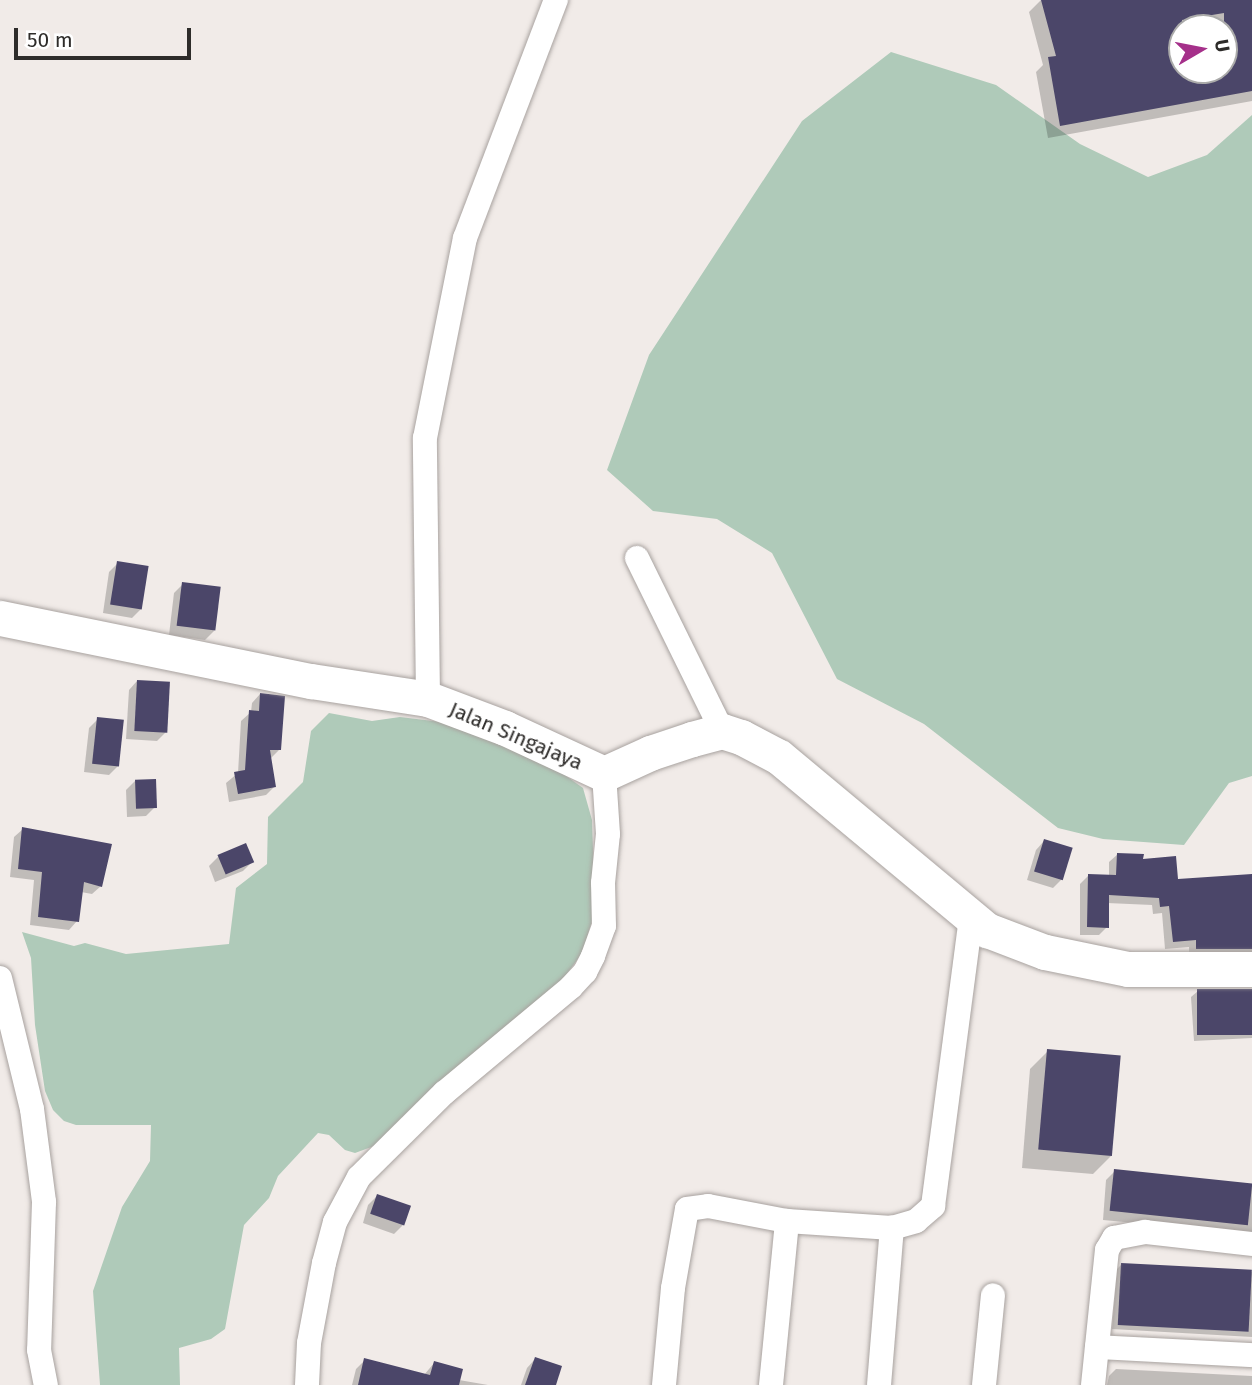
<!DOCTYPE html>
<style>
body{margin:0}
#map{position:relative;width:1252px;height:1385px;overflow:hidden;background:#f1ebe8;font-family:"Fira Sans",sans-serif}
div>[style]{position:absolute}
.green>*{inset:0;background:#afcab9}
.shadow>*{inset:0;background:#0003}
.building>*{inset:0;background:#4b4669;transform-origin:0 0}
.roads{filter:drop-shadow(0 0 2px #a8a29f) drop-shadow(0 0 2px #a8a29f)}
.street>*{height:24px;margin:-12px;padding:0 12px;transform-origin:12px;border-radius:12px;background:#fff}
.secondary>*{height:35px;margin:-17.5px;padding:0 17.5px;transform-origin:17.5px;border-radius:17.5px;background:#fff}
span{translate:-50% -50%;white-space:nowrap;text-align:center;line-height:1.15;-webkit-text-stroke:7px #fff;paint-order:stroke}
.street-label{font-size:21px;color:#2e2c2a}
.north{position:absolute;left:1168px;top:14px;width:70px;height:70px;box-sizing:border-box;background:#fff;border:2px solid #ababaa;border-radius:50%;rotate:80deg;font-size:19px;font-weight:700;line-height:28px;text-align:center;color:#2e2c2a}
.north::after{content:'';display:block;margin:auto;width:24px;height:32px;background:#a5308a;clip-path:polygon(50% 0,100% 100%,50% 72%,0 100%)}
.scale{position:absolute;left:14px;top:28px;width:177px;height:32px;box-sizing:border-box;border:4px solid #2e2c2a;border-top:0;padding-left:9px;font-size:21px;line-height:24px;white-space:nowrap;color:#2e2c2a;-webkit-text-stroke:5px #fff;paint-order:stroke}
</style>
<div id="map">
<div class="green">
<i style="clip-path:polygon(891px 52px,996px 85px,1080px 144px,1148px 177px,1207px 155px,1252px 115px,1252px 776px,1229px 783px,1184px 845px,1103px 839px,1058px 828px,924px 724px,837px 679px,772px 553px,717px 519px,653px 511px,607px 470px,649px 355px,802px 121px)"></i>
<i style="clip-path:polygon(329px 713px,372px 721px,400px 717px,441px 722px,538px 756px,583px 788px,592px 820px,595px 910px,583px 952px,563px 979px,385px 1142px,355px 1153px,345px 1150px,329px 1135px,318px 1133px,278px 1176px,269px 1198px,244px 1225px,225px 1329px,211px 1339px,179px 1348px,180px 1385px,100px 1385px,93px 1291px,122px 1207px,150px 1161px,151px 1125px,76px 1125px,64px 1121px,53px 1110px,45px 1091px,35px 1025px,31px 958px,22px 932px,74px 946px,85px 943px,126px 954px,229px 944px,236px 888px,267px 864px,268px 817px,303px 782px,311px 731px)"></i>
</div>
<div class="shadow">
<i style="clip-path:polygon(evenodd,1041px 0,1252px 0,1252px 101px,1048px 138px,1036px 72px,1043px 65px,1029px 12px,1041px 0,1182px 28px,1224px 28px,1224px 70px,1182px 70px,1182px 28px)"></i>
<i style="clip-path:polygon(118px 563px,141px 609px,132px 618px,103px 613px,109px 572px)"></i>
<i style="clip-path:polygon(183px 584px,214px 631px,205px 640px,169px 635px,174px 593px)"></i>
<i style="clip-path:polygon(137px 681px,166px 732px,157px 741px,126px 739px,129px 690px)"></i>
<i style="clip-path:polygon(260px 694px,279px 750px,270px 759px,275px 786px,266px 795px,229px 802px,226px 783px,238px 773px,241px 721px,251px 712px,252px 703px)"></i>
<i style="clip-path:polygon(98px 719px,118px 766px,109px 775px,84px 772px,89px 728px)"></i>
<i style="clip-path:polygon(135px 781px,155px 807px,146px 816px,127px 817px,126px 790px)"></i>
<i style="clip-path:polygon(23px 829px,101px 886px,92px 894px,81px 892px,77px 921px,69px 930px,30px 925px,34px 880px,10px 877px,14px 837px)"></i>
<i style="clip-path:polygon(1044px 841px,1062px 879px,1053px 888px,1027px 880px,1036px 850px)"></i>
<i style="clip-path:polygon(1118px 854px,1142px 861px,1176px 880px,1252px 876px,1252px 955px,1189px 956px,1189px 947px,1165px 949px,1162px 913px,1153px 914px,1152px 905px,1107px 903px,1107px 927px,1099px 935px,1080px 935px,1080px 884px,1088px 876px,1109px 877px,1109px 862px)"></i>
<i style="clip-path:polygon(218px 857px,252px 862px,243px 871px,215px 882px,209px 866px)"></i>
<i style="clip-path:polygon(1198px 991px,1252px 991px,1252px 1038px,1194px 1041px,1191px 997px)"></i>
<i style="clip-path:polygon(1048px 1051px,1111px 1156px,1093px 1174px,1022px 1168px,1030px 1069px)"></i>
<i style="clip-path:polygon(1115px 1171px,1252px 1185px,1252px 1234px,1103px 1220px,1106px 1180px)"></i>
<i style="clip-path:polygon(377px 1196px,403px 1225px,394px 1234px,363px 1223px,368px 1205px)"></i>
<i style="clip-path:polygon(1121px 1265px,1252px 1272px,1252px 1337px,1112px 1329px,1117px 1269px)"></i>
<i style="clip-path:polygon(535px 1359px,554px 1385px,521px 1385px,527px 1368px)"></i>
<i style="clip-path:polygon(365px 1360px,424px 1375px,434px 1363px,459px 1380px,488px 1385px,352px 1385px,356px 1369px)"></i>
<i style="clip-path:polygon(1116px 1369px,1252px 1376px,1252px 1385px,1107px 1385px,1109px 1376px)"></i>
</div>
<div class="building">
<i style="clip-path:polygon(evenodd,1041px 0,1252px 0,1252px 91px,1060px 126px,1048px 57px,1056px 56px,1041px 0,1224px 13px,1224px 70px,1182px 76px,1182px 20px,1224px 13px)"></i>
<i style="left:117px;top:561px;width:32px;height:44px;rotate:9deg"></i>
<i style="left:182px;top:582px;width:39px;height:44px;rotate:7deg"></i>
<i style="left:137px;top:680px;width:33px;height:51px;rotate:3deg"></i>
<i style="clip-path:polygon(260px 693px,285px 696px,281px 750px,270px 750px,276px 787px,238px 794px,234px 772px,245px 770px,249px 710px,259px 711px)"></i>
<i style="left:97px;top:717px;width:27px;height:47px;rotate:6deg"></i>
<i style="left:156px;top:779px;width:29px;height:21px;rotate:88deg"></i>
<i style="clip-path:polygon(22px 827px,112px 844px,102px 887px,84px 882px,79px 922px,38px 917px,42px 872px,18px 869px)"></i>
<i style="left:1044px;top:839px;width:30px;height:34px;rotate:17deg"></i>
<i style="left:246px;top:843px;width:21px;height:31px;rotate:67deg"></i>
<i style="clip-path:polygon(1117px 853px,1144px 854px,1143px 859px,1176px 856px,1178px 879px,1252px 874px,1252px 949px,1196px 949px,1196px 940px,1173px 942px,1169px 906px,1160px 907px,1159px 898px,1109px 895px,1109px 928px,1087px 927px,1088px 874px,1116px 875px)"></i>
<i style="left:1197px;top:989px;width:55px;height:46px"></i>
<i style="left:1047px;top:1049px;width:74px;height:101px;rotate:5deg"></i>
<i style="left:1114px;top:1169px;width:139px;height:42px;rotate:6deg"></i>
<i style="left:377px;top:1194px;width:36px;height:21px;rotate:19deg"></i>
<i style="left:1121px;top:1263px;width:131px;height:62px;rotate:3deg"></i>
<i style="clip-path:polygon(535px 1357px,562px 1366px,556px 1385px,525px 1385px)"></i>
<i style="clip-path:polygon(364px 1358px,430px 1375px,434px 1361px,463px 1369px,459px 1385px,358px 1385px)"></i>
</div>
<div class="roads">
<div class="street">
<i style="left:637px;top:558px;width:193px;rotate:63.8deg"></i>
<i style="left:428px;top:699px;width:261px;rotate:-90.7deg"></i>
<i style="left:425px;top:438px;width:204px;rotate:-78.7deg"></i>
<i style="left:465px;top:238px;width:255px;rotate:-69.1deg"></i>
<i style="left:0;top:978px;width:135px;rotate:76.3deg"></i>
<i style="left:32px;top:1109px;width:94px;rotate:82.6deg"></i>
<i style="left:44px;top:1202px;width:148px;rotate:91.9deg"></i>
<i style="left:39px;top:1350px;width:36px;rotate:79deg"></i>
<i style="left:1097px;top:1347px;width:155px;rotate:3deg"></i>
<i style="left:307px;top:1385px;width:42px;rotate:-87.3deg"></i>
<i style="left:309px;top:1343px;width:81px;rotate:-79.4deg"></i>
<i style="left:324px;top:1263px;width:42px;rotate:-75deg"></i>
<i style="left:335px;top:1222px;width:51px;rotate:-61.9deg"></i>
<i style="left:359px;top:1177px;width:120px;rotate:-44.7deg"></i>
<i style="left:444px;top:1093px;width:165px;rotate:-39.8deg"></i>
<i style="left:571px;top:987px;width:21px;rotate:-47deg"></i>
<i style="left:585px;top:972px;width:18px;rotate:-63deg"></i>
<i style="left:593px;top:956px;width:32px;rotate:-70deg"></i>
<i style="left:604px;top:926px;width:43px;rotate:-91.3deg"></i>
<i style="left:603px;top:883px;width:49px;rotate:-84.2deg"></i>
<i style="left:608px;top:834px;width:60px;rotate:-93.8deg"></i>
<i style="left:664px;top:1385px;width:97px;rotate:-84.7deg"></i>
<i style="left:673px;top:1288px;width:80px;rotate:-80deg"></i>
<i style="left:687px;top:1209px;width:21px;rotate:-8deg"></i>
<i style="left:708px;top:1206px;width:80px;rotate:10.8deg"></i>
<i style="left:787px;top:1221px;width:105px;rotate:3.8deg"></i>
<i style="left:892px;top:1228px;width:25px;rotate:-16deg"></i>
<i style="left:916px;top:1221px;width:23px;rotate:-41deg"></i>
<i style="left:933px;top:1206px;width:290px;rotate:-82.5deg"></i>
<i style="left:771px;top:1385px;width:165px;rotate:-84.4deg"></i>
<i style="left:879px;top:1385px;width:158px;rotate:-85.3deg"></i>
<i style="left:984px;top:1385px;width:90px;rotate:-84.3deg"></i>
<i style="left:1093px;top:1385px;width:136px;rotate:-84.1deg"></i>
<i style="left:1107px;top:1250px;width:14px;rotate:-60deg"></i>
<i style="left:1114px;top:1238px;width:32px;rotate:-11deg"></i>
<i style="left:1145px;top:1232px;width:108px;rotate:6.4deg"></i>
</div>
<div class="secondary">
<i style="left:0;top:618px;width:317px;rotate:11.5deg"></i>
<i style="left:311px;top:681px;width:118px;rotate:8.7deg"></i>
<i style="left:428px;top:699px;width:82px;rotate:20.6deg"></i>
<i style="left:505px;top:728px;width:109px;rotate:24.9deg"></i>
<i style="left:604px;top:774px;width:51px;rotate:-24.5deg"></i>
<i style="left:650px;top:753px;width:44px;rotate:-18.4deg"></i>
<i style="left:692px;top:739px;width:31px;rotate:-15deg"></i>
<i style="left:722px;top:731px;width:20px;rotate:18deg"></i>
<i style="left:741px;top:737px;width:43px;rotate:27.8deg"></i>
<i style="left:779px;top:757px;width:271px;rotate:39.8deg"></i>
<i style="left:987px;top:930px;width:62px;rotate:20.8deg"></i>
<i style="left:1045px;top:952px;width:85px;rotate:11.6deg"></i>
<i style="left:1128px;top:969px;width:124px"></i>
</div>
</div>
<div class="street-label">
<span style="left:516px;top:736px;rotate:23deg">Jalan Singajaya</span>
</div>
<div class="north">U</div>
<div class="scale">50 m</div>
</div>
